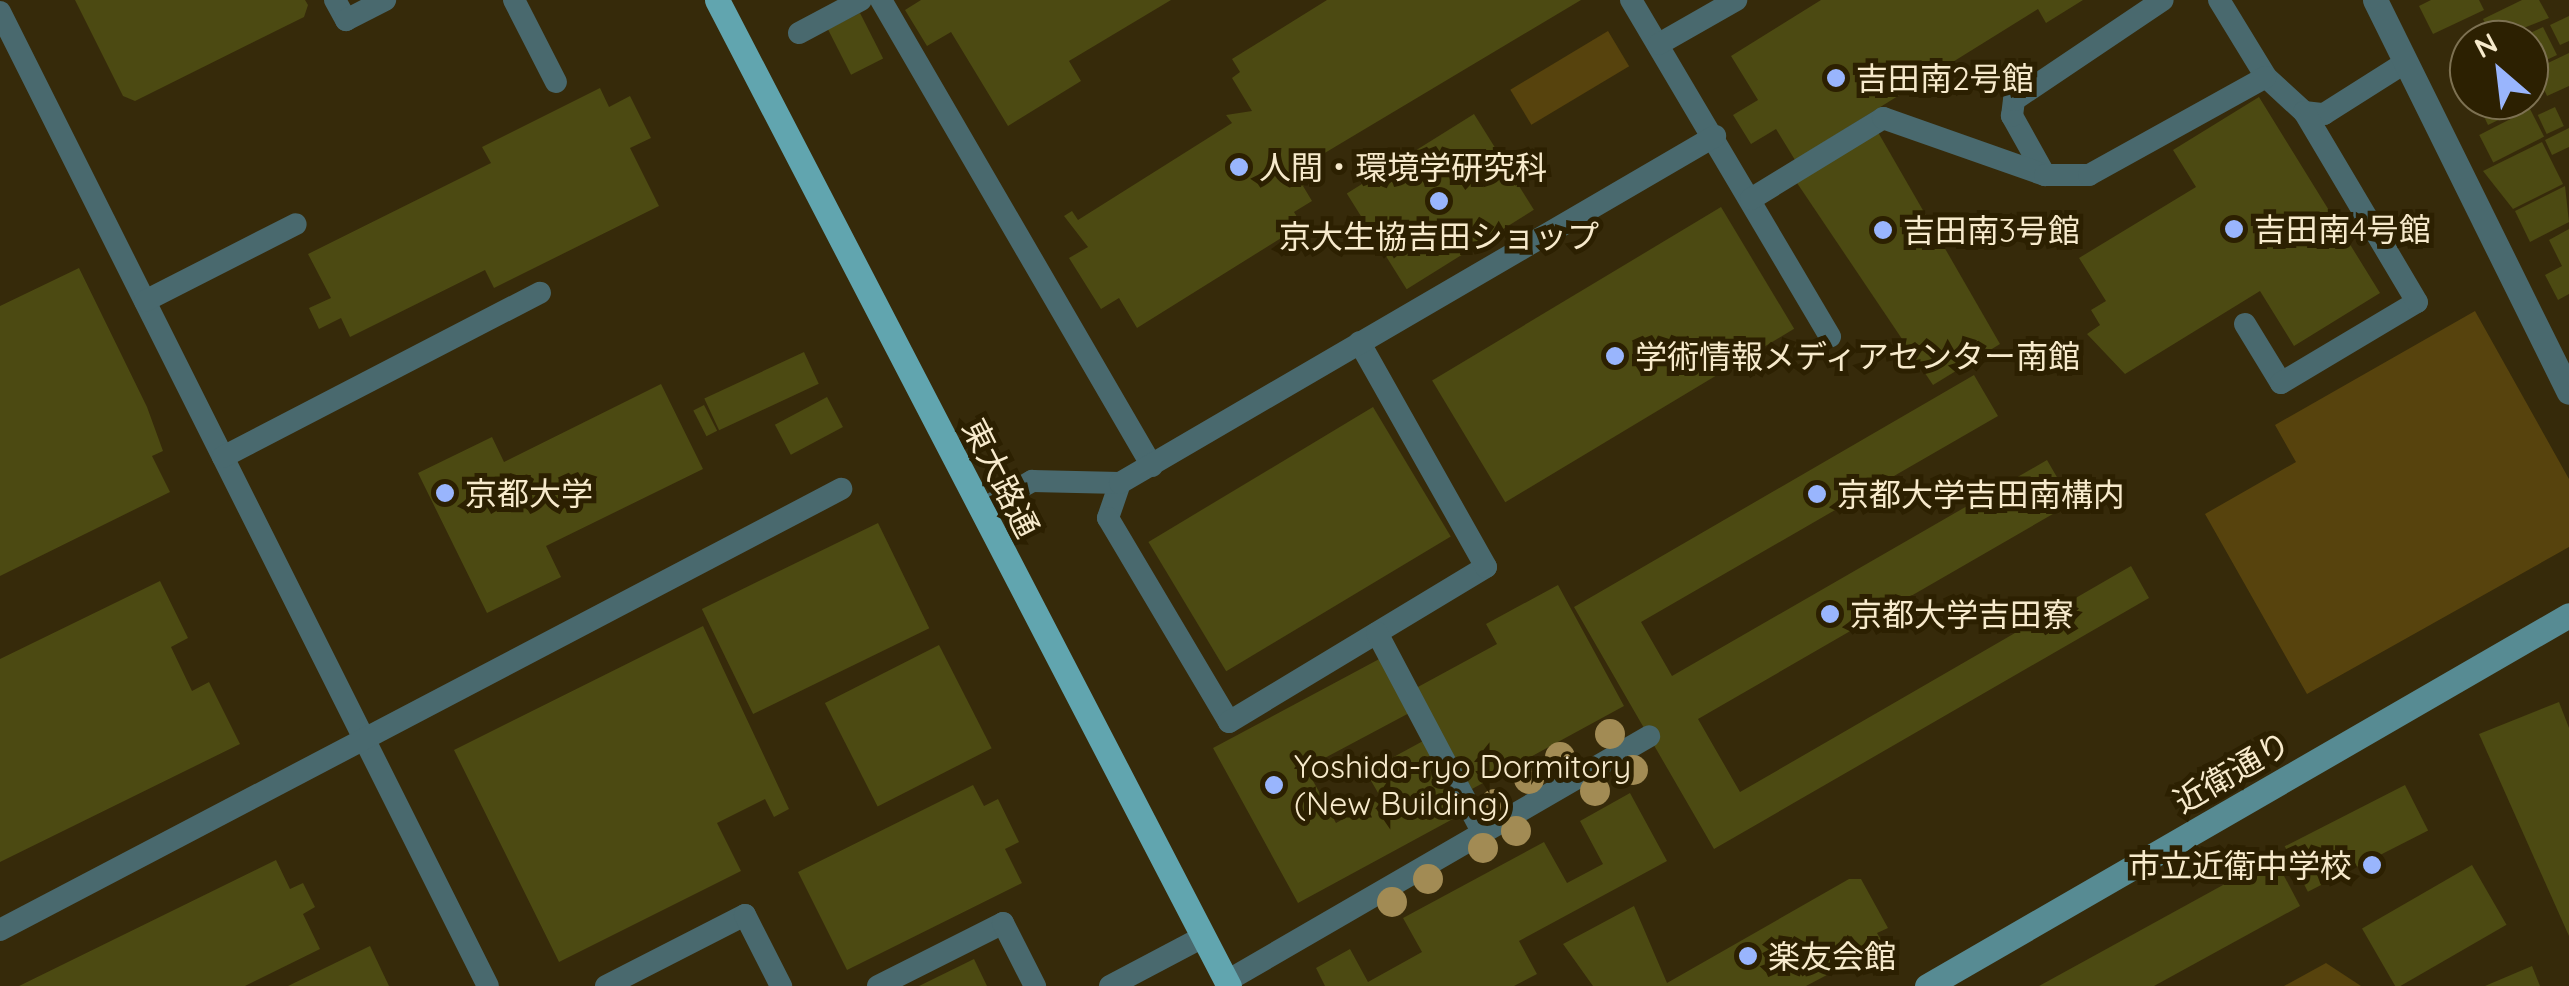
<!DOCTYPE html>
<meta charset="utf-8">
<style>
body{margin:0}
#map{position:relative;width:2569px;height:986px;overflow:hidden;background:#362a0a;font-family:Quicksand,"Noto Sans JP",sans-serif}
div>[style]{position:absolute}
.green>*{inset:0;background:#57430d;transform-origin:0 0}
.building>*{inset:0;background:#4c4a12;transform-origin:0 0}
.lane>*{height:22px;margin:-11px;padding:0 11px;transform-origin:11px;border-radius:11px;background:#49696e}
.street>*{height:25px;margin:-12.5px;padding:0 12.5px;transform-origin:12.5px;border-radius:12.5px;background:#49696e}
.secondary>*{height:25px;margin:-12.5px;padding:0 12.5px;transform-origin:12.5px;border-radius:12.5px;background:#578b93}
.primary>*{height:25px;margin:-12.5px;padding:0 12.5px;transform-origin:12.5px;border-radius:12.5px;background:#61a5af}
.trees>*{width:30px;height:30px;margin:-15px;border-radius:50%;background:#a28b54}
.dots>*{width:28px;height:28px;translate:-50% -50%;box-sizing:border-box;border:5px solid #2c2001;border-radius:50%}
span{translate:-50% -50%;white-space:nowrap;text-align:center;line-height:1.15;-webkit-text-stroke:10px #2c2001;paint-order:stroke}
.poi-label{font-size:32px;color:#f7eacc}
.left{translate:0 -50%;text-align:left}
.right{translate:-100% -50%;text-align:right}
.street-label{font-size:32px;color:#f7eacc}
.north{position:absolute;left:2449px;top:20px;width:100px;height:100px;box-sizing:border-box;background:#2c2001;border:2px solid #7d7152;border-radius:50%;rotate:332deg;font-size:28px;font-weight:700;line-height:40px;text-align:center;color:#f7eacc}
.north::after{content:'';display:block;margin:auto;width:35px;height:45px;background:#99b5fd;clip-path:polygon(50% 0,100% 100%,50% 72%,0 100%)}
</style>
<div id="map">
<div class="green">
<i style="left:1608px;top:31px;width:41px;height:114px;rotate:59deg"></i>
<i style="clip-path:polygon(2475px 311px,2569px 479px,2569px 547px,2307px 694px,2205px 514px,2296px 462px,2275px 425px)"></i>
<i style="clip-path:polygon(2326px 963px,2361px 986px,2284px 986px)"></i>
</div>
<div class="building">
<i style="clip-path:polygon(75px 0,305px 0,308px 5px,304px 17px,135px 101px,123px 96px)"></i>
<i style="clip-path:polygon(921px 0,1171px 0,1069px 61px,1081px 81px,1008px 126px,951px 32px,927px 46px,905px 10px)"></i>
<i style="clip-path:polygon(1327px 0,1581px 0,1313px 160px,1322px 174px,1303px 186px,1312px 201px,1294px 212px,1302px 225px,1137px 328px,1119px 298px,1101px 309px,1069px 258px,1088px 247px,1064px 216px,1072px 211px,1078px 220px,1232px 123px,1226px 115px,1252px 111px,1232px 78px,1240px 72px,1232px 59px)"></i>
<i style="clip-path:polygon(1821px 0,2083px 0,2046px 23px,2038px 9px,1795px 160px,1776px 129px,1751px 144px,1733px 115px,1758px 100px,1731px 56px)"></i>
<i style="clip-path:polygon(2431px 0,2479px 0,2484px 10px,2433px 34px,2419px 6px)"></i>
<i style="clip-path:polygon(2522px 0,2539px 0,2549px 18px,2493px 40px,2483px 19px)"></i>
<i style="left:860px;top:13px;width:51px;height:36px;rotate:63deg"></i>
<i style="clip-path:polygon(2569px 16px,2569px 41px,2560px 45px,2550px 25px)"></i>
<i style="clip-path:polygon(2543px 27px,2557px 55px,2529px 68px,2529px 40px,2515px 40px)"></i>
<i style="clip-path:polygon(2569px 53px,2569px 86px,2547px 96px,2542px 85px,2529px 92px,2529px 72px)"></i>
<i style="clip-path:polygon(600px 88px,609px 107px,630px 96px,651px 138px,630px 148px,659px 206px,494px 288px,485px 270px,350px 337px,341px 318px,319px 329px,309px 308px,331px 298px,308px 254px,491px 163px,482px 147px)"></i>
<i style="clip-path:polygon(2259px 97px,2380px 293px,2294px 346px,2260px 291px,2125px 374px,2087px 334px,2100px 325px,2091px 310px,2106px 301px,2079px 258px,2196px 187px,2173px 150px)"></i>
<i style="clip-path:polygon(2476px 100px,2513px 100px,2519px 110px,2488px 125px)"></i>
<i style="left:2555px;top:107px;width:21px;height:19px;rotate:65deg"></i>
<i style="left:2530px;top:109px;width:31px;height:57px;rotate:63deg"></i>
<i style="left:1474px;top:114px;width:113px;height:150px;rotate:58deg"></i>
<i style="clip-path:polygon(1875px 127px,2000px 344px,1933px 385px,1793px 177px)"></i>
<i style="clip-path:polygon(2569px 128px,2569px 147px,2552px 155px,2545px 140px)"></i>
<i style="clip-path:polygon(2542px 142px,2563px 184px,2513px 209px,2483px 171px)"></i>
<i style="clip-path:polygon(2565px 186px,2569px 222px,2530px 242px,2515px 211px)"></i>
<i style="left:1721px;top:207px;width:142px;height:337px;rotate:59deg"></i>
<i style="clip-path:polygon(2569px 229px,2569px 294px,2558px 300px,2545px 275px,2562px 266px,2549px 240px)"></i>
<i style="clip-path:polygon(79px 268px,147px 407px,163px 451px,152px 456px,170px 492px,0 576px,0 306px)"></i>
<i style="left:804px;top:352px;width:35px;height:110px;rotate:65deg"></i>
<i style="clip-path:polygon(1974px 375px,1998px 416px,1641px 622px,1672px 676px,2047px 460px,2072px 503px,1698px 719px,1740px 792px,2131px 566px,2149px 598px,1714px 849px,1574px 607px)"></i>
<i style="clip-path:polygon(661px 384px,703px 469px,546px 546px,561px 577px,487px 613px,418px 473px,492px 437px,504px 462px)"></i>
<i style="left:827px;top:397px;width:34px;height:59px;rotate:62deg"></i>
<i style="left:704px;top:405px;width:29px;height:12px;rotate:63deg"></i>
<i style="left:1373px;top:407px;width:151px;height:262px;rotate:59deg"></i>
<i style="left:878px;top:523px;width:117px;height:196px;rotate:64deg"></i>
<i style="clip-path:polygon(160px 581px,188px 638px,171px 647px,192px 691px,209px 682px,240px 744px,0 862px,0 659px)"></i>
<i style="clip-path:polygon(1558px 585px,1624px 706px,1472px 789px,1416px 688px,1497px 644px,1486px 624px)"></i>
<i style="clip-path:polygon(703px 626px,789px 809px,774px 817px,765px 799px,717px 823px,741px 871px,559px 962px,454px 750px)"></i>
<i style="left:939px;top:645px;width:116px;height:128px;rotate:63deg"></i>
<i style="clip-path:polygon(1383px 657px,1413px 711px,1306px 768px,1336px 823px,1381px 798px,1366px 772px,1423px 741px,1462px 814px,1298px 903px,1213px 748px)"></i>
<i style="clip-path:polygon(2559px 702px,2569px 728px,2569px 936px,2479px 734px)"></i>
<i style="clip-path:polygon(973px 785px,984px 806px,998px 799px,1019px 842px,1005px 849px,1022px 883px,847px 970px,798px 872px)"></i>
<i style="left:2405px;top:785px;width:51px;height:135px;rotate:63deg"></i>
<i style="clip-path:polygon(1630px 793px,1667px 861px,1519px 941px,1537px 974px,1514px 986px,1325px 986px,1316px 968px,1350px 949px,1368px 982px,1422px 952px,1403px 918px,1544px 842px,1567px 883px,1603px 864px,1580px 821px)"></i>
<i style="clip-path:polygon(2274px 857px,2300px 906px,2154px 986px,2039px 986px)"></i>
<i style="clip-path:polygon(276px 860px,290px 889px,303px 883px,315px 907px,303px 914px,320px 949px,245px 986px,19px 986px)"></i>
<i style="left:2472px;top:865px;width:69px;height:127px;rotate:60deg"></i>
<i style="clip-path:polygon(1849px 879px,1861px 879px,1888px 928px,1877px 933px,1884px 945px,1806px 986px,1593px 986px,1563px 944px,1634px 906px,1667px 983px)"></i>
<i style="clip-path:polygon(370px 946px,389px 986px,288px 986px)"></i>
<i style="clip-path:polygon(974px 959px,987px 986px,919px 986px)"></i>
<i style="clip-path:polygon(2532px 966px,2540px 986px,2485px 986px)"></i>
</div>
<div class="lane">
<i style="left:335px;top:0;width:23px;rotate:61deg"></i>
<i style="left:346px;top:20px;width:44px;rotate:-27.1deg"></i>
<i style="left:514px;top:0;width:92px;rotate:62.9deg"></i>
<i style="left:881px;top:0;width:539px;rotate:59.82deg"></i>
<i style="left:1631px;top:0;width:391px;rotate:59.4deg"></i>
<i style="left:2219px;top:0;width:90px;rotate:58.6deg"></i>
<i style="left:2266px;top:77px;width:52px;rotate:42.6deg"></i>
<i style="left:2304px;top:112px;width:20px;rotate:6deg"></i>
<i style="left:2324px;top:114px;width:93px;rotate:-32.3deg"></i>
<i style="left:0;top:12px;width:1089px;rotate:63.39deg"></i>
<i style="left:799px;top:33px;width:70px;rotate:-28deg"></i>
<i style="left:1659px;top:44px;width:89px;rotate:-29.7deg"></i>
<i style="left:2045px;top:175px;width:68px;rotate:-119.2deg"></i>
<i style="left:2012px;top:116px;width:16px;rotate:-83deg"></i>
<i style="left:2014px;top:100px;width:179px;rotate:-33.9deg"></i>
<i style="left:1751px;top:199px;width:155px;rotate:-31.5deg"></i>
<i style="left:1883px;top:118px;width:172px;rotate:19.4deg"></i>
<i style="left:2045px;top:175px;width:44px"></i>
<i style="left:2089px;top:175px;width:202px;rotate:-29deg"></i>
<i style="left:145px;top:301px;width:169px;rotate:-27deg"></i>
<i style="left:2245px;top:324px;width:69px;rotate:58.6deg"></i>
<i style="left:2281px;top:383px;width:158px;rotate:-30.8deg"></i>
<i style="left:2417px;top:302px;width:221px;rotate:-120.7deg"></i>
<i style="left:223px;top:457px;width:357px;rotate:-27.4deg"></i>
<i style="left:1120px;top:483px;width:37px;rotate:109deg"></i>
<i style="left:1108px;top:518px;width:237px;rotate:59.3deg"></i>
<i style="left:1229px;top:722px;width:300px;rotate:-31.1deg"></i>
<i style="left:1486px;top:567px;width:258px;rotate:-119.4deg"></i>
<i style="left:981px;top:510px;width:59px;rotate:-29.6deg"></i>
<i style="left:1032px;top:481px;width:88px;rotate:1.3deg"></i>
<i style="left:1120px;top:483px;width:689px;rotate:-30.25deg"></i>
<i style="left:1377px;top:633px;width:226px;rotate:62.1deg"></i>
<i style="left:0;top:930px;width:950px;rotate:-27.67deg"></i>
<i style="left:1227px;top:981px;width:488px;rotate:-30.1deg"></i>
<i style="left:606px;top:986px;width:156px;rotate:-27.1deg"></i>
<i style="left:745px;top:915px;width:80px;rotate:63.1deg"></i>
<i style="left:878px;top:986px;width:140px;rotate:-26.7deg"></i>
<i style="left:1003px;top:923px;width:71px;rotate:63.1deg"></i>
<i style="left:1110px;top:986px;width:105px;rotate:-27.8deg"></i>
</div>
<div class="street">
<i style="left:2375px;top:0;width:437px;rotate:63.7deg"></i>
</div>
<div class="secondary">
<i style="left:1927px;top:986px;width:741px;rotate:-30.02deg"></i>
</div>
<div class="primary">
<i style="left:717px;top:0;width:1111px;rotate:62.56deg"></i>
</div>
<div class="trees">
<i style="left:1610px;top:734px"></i>
<i style="left:1560px;top:757px"></i>
<i style="left:1633px;top:770px"></i>
<i style="left:1529px;top:779px"></i>
<i style="left:1595px;top:791px"></i>
<i style="left:1495px;top:804px"></i>
<i style="left:1516px;top:831px"></i>
<i style="left:1483px;top:848px"></i>
<i style="left:1428px;top:879px"></i>
<i style="left:1392px;top:902px"></i>
</div>
<div class="dots">
<i style="left:1836px;top:78px;background:#99b5fd"></i>
<i style="left:1239px;top:167px;background:#99b5fd"></i>
<i style="left:1439px;top:201px;background:#99b5fd"></i>
<i style="left:2234px;top:229px;background:#99b5fd"></i>
<i style="left:1883px;top:230px;background:#99b5fd"></i>
<i style="left:1615px;top:356px;background:#99b5fd"></i>
<i style="left:445px;top:493px;background:#99b5fd"></i>
<i style="left:1817px;top:494px;background:#99b5fd"></i>
<i style="left:1830px;top:614px;background:#99b5fd"></i>
<i style="left:1274px;top:785px;background:#99b5fd"></i>
<i style="left:2372px;top:865px;background:#99b5fd"></i>
<i style="left:1748px;top:956px;background:#99b5fd"></i>
</div>
<div class="poi-label">
<span class="left" style="left:1856px;top:78px">吉田南2号館</span>
<span class="left" style="left:1259px;top:167px">人間・環境学研究科</span>
<span class="left" style="left:2254px;top:229px">吉田南4号館</span>
<span class="left" style="left:1903px;top:230px">吉田南3号館</span>
<span style="left:1439px;top:236px">京大生協吉田ショップ</span>
<span class="left" style="left:1635px;top:356px">学術情報メディアセンター南館</span>
<span class="left" style="left:465px;top:493px">京都大学</span>
<span class="left" style="left:1837px;top:494px">京都大学吉田南構内</span>
<span class="left" style="left:1850px;top:614px">京都大学吉田寮</span>
<span class="left" style="left:1294px;top:785px">Yoshida-ryo Dormitory<br>(New Building)</span>
<span class="right" style="left:2352px;top:865px">市立近衛中学校</span>
<span class="left" style="left:1768px;top:956px">楽友会館</span>
</div>
<div class="street-label">
<span style="left:1001px;top:478px;rotate:63deg">東大路通</span>
<span style="left:2232px;top:772px;rotate:-30deg">近衛通り</span>
</div>
<div class="north">N</div>
</div>
